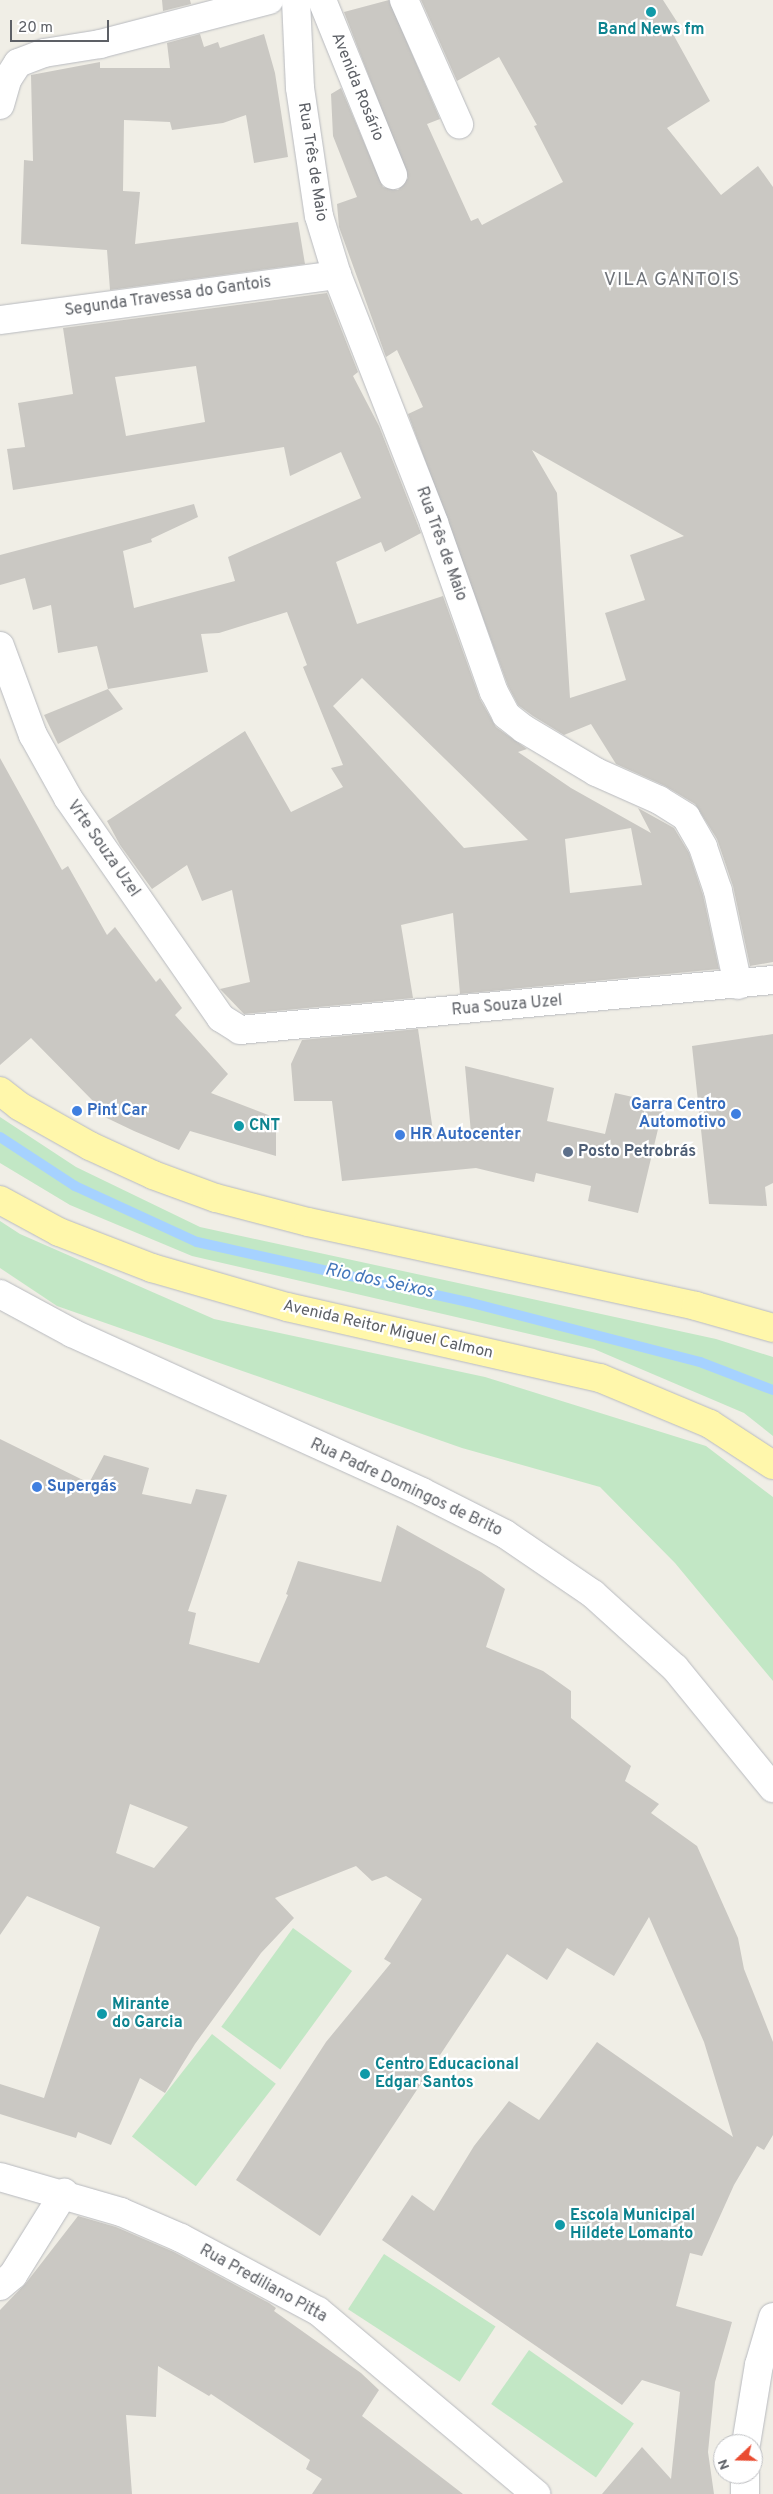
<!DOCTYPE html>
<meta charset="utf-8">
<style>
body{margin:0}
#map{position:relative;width:773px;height:2494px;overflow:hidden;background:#f0eee6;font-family:Overpass,sans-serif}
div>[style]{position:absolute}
.green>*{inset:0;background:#c2e7c5;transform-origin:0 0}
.stream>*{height:10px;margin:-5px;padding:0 5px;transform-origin:5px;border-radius:5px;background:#a6d2ff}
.building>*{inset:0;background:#cac8c3}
.roads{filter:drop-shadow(0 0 1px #b8babf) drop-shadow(0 0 1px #b8babf)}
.minor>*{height:28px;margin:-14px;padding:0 14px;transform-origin:14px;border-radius:14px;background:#fff}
.secondary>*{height:28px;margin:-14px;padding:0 14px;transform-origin:14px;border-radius:14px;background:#fff}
.primary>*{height:28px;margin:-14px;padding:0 14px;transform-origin:14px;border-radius:14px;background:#fff7ab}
.dots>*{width:14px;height:14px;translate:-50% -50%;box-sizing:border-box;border:2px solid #fff;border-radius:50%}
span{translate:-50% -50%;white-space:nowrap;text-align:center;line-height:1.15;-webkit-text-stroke:4.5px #fff;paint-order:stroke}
.culture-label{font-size:16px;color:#0d838f;font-weight:700}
.left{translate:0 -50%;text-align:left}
.street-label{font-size:16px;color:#5d6066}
.shop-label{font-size:16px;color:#366cbe;font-weight:700}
.right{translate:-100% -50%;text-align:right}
.service-label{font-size:16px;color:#4e5e75;font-weight:700}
.water-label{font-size:18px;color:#47b;font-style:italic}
.quarter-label{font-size:19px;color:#6e7278;letter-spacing:1px}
.north{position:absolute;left:713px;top:2434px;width:50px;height:50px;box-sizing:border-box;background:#fff;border:1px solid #bebfc2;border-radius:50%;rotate:249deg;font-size:14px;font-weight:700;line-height:20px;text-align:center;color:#5d6066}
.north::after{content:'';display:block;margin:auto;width:18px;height:22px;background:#ea4c31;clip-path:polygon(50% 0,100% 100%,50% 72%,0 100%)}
.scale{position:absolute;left:10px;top:20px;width:99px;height:22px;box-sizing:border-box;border:2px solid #5d6066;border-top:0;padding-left:6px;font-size:15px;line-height:18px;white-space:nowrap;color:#5d6066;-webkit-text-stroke:4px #fff;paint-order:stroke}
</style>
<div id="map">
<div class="green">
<i style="clip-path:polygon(0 1117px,76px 1167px,200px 1227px,716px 1339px,773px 1357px,773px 1436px,744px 1413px,594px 1349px,192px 1256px,70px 1205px,0 1163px)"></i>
<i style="clip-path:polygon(0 1221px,20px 1234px,214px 1319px,485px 1377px,706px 1446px,773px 1497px,773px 1681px,675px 1563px,600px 1487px,462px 1448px,57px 1306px,0 1268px)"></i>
<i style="left:293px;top:1928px;width:73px;height:122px;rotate:36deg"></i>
<i style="left:212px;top:2034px;width:81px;height:130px;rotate:38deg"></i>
<i style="left:384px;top:2254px;width:133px;height:66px;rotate:33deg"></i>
<i style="left:529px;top:2350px;width:128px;height:66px;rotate:35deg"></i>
</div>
<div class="stream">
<i style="left:0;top:1137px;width:90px;rotate:33.2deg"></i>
<i style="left:75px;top:1186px;width:134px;rotate:24.7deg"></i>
<i style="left:197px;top:1242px;width:278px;rotate:12.5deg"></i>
<i style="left:468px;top:1302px;width:240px;rotate:14.5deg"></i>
<i style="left:700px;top:1362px;width:78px;rotate:21deg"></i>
</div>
<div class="building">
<i style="clip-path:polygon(162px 0,190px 0,191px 4px,163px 11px)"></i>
<i style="clip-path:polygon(evenodd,389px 0,440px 119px,427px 124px,471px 221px,478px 218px,482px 225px,563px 182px,534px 126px,537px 125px,499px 57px,457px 81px,421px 0,663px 0,681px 28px,673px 34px,710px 101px,667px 128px,721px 195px,758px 166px,773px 187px,773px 962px,750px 966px,733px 886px,717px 839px,695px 804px,665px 786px,616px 764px,591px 724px,564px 735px,533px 716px,518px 705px,508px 686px,408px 414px,423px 407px,397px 350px,386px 357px,339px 227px,337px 204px,357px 197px,333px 136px,331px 94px,341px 88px,383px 187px,398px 190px,408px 178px,344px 12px,389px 0,532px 450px,684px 536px,630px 555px,645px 600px,605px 613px,626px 680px,570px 698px,557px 493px,532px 450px)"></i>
<i style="clip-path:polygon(200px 34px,204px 47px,218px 42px,220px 48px,264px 34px,275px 73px,288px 157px,254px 163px,246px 115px,223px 123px,172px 130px,170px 122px,124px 120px,123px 191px,140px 192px,135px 244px,298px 222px,305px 264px,110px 290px,107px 250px,21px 244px,24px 160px,33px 161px,31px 75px,100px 62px,100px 68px,170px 68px,167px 43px)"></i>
<i style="clip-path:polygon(evenodd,327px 293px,358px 372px,353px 376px,379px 426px,421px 533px,385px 552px,381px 542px,336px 562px,357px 624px,443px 596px,480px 699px,496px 727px,527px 749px,518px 752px,571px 788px,651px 833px,638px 808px,674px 828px,689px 853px,703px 895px,719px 969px,460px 994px,453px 913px,401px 925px,413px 998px,244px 1014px,220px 989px,250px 982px,232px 890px,202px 901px,187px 865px,152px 889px,120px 845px,107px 821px,245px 731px,291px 812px,343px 787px,331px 768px,343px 765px,303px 667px,307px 665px,287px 612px,219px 633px,201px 634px,208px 672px,108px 689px,97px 646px,58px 653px,51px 605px,33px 610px,25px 578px,0 585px,0 555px,194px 504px,198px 517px,151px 539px,152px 542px,123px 551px,134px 608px,235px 581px,228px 557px,361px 498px,341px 452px,290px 476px,284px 447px,13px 490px,7px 449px,25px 447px,18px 403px,73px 394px,63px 328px,327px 293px,196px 366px,205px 422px,126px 436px,115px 377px,196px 366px,327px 293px,362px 678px,528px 840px,464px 848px,333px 706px,362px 678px,327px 293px,631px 828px,642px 885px,570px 893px,565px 839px,631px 828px)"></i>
<i style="clip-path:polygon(108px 689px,123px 709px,58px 744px,44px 715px)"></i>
<i style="clip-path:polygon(0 758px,62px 870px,68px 866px,107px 935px,115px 927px,156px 982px,160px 978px,182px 1008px,175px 1015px,228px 1074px,211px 1093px,276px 1118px,276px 1156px,190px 1131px,179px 1150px,134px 1131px,86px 1108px,93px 1101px,31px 1038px,0 1065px)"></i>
<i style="clip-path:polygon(418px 1029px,434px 1138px,471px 1133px,465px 1066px,554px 1088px,547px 1121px,605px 1134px,615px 1093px,664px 1104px,638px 1213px,588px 1201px,591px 1186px,536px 1173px,534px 1182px,476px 1168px,342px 1181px,332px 1101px,294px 1101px,291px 1064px,302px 1040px)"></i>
<i style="clip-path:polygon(773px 1034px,773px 1183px,765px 1187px,767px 1206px,709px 1204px,692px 1046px)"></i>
<i style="clip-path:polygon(evenodd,0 1439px,89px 1483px,104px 1455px,149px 1468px,142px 1494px,191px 1504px,196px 1489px,227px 1495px,188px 1611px,196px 1613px,189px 1644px,259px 1663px,288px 1595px,286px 1594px,298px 1561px,381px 1582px,397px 1525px,481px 1572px,505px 1589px,486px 1647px,543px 1671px,571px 1691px,571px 1718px,631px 1766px,625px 1781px,659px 1804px,651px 1813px,697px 1846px,738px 1938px,744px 1969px,773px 2042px,773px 2135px,764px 2150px,757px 2146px,734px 2185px,702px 2256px,690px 2253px,676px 2306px,732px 2322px,715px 2382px,708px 2452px,714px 2494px,602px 2494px,642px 2447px,671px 2479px,680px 2392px,642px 2380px,622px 2405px,382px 2240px,412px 2195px,434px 2211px,474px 2146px,509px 2101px,539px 2120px,597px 2042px,733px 2137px,704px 2042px,649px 1917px,614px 1976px,567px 1948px,547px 1980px,507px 1954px,320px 2236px,236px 2180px,326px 2042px,391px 1963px,384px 1959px,422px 1899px,386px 1876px,372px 1881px,356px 1866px,275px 1898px,294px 1918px,261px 1953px,195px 2044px,165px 2093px,140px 2078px,111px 2145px,78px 2132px,76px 2138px,0 2114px,0 2084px,44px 2098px,100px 1927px,27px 1896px,0 1935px,0 1439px,130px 1804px,188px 1827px,154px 1868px,116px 1853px,130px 1804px)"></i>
<i style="clip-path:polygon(78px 2216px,116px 2227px,174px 2252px,269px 2303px,276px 2308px,274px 2311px,361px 2373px,379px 2390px,362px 2416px,463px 2494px,312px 2494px,322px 2479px,306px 2469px,310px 2460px,211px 2394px,209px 2396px,158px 2366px,156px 2417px,126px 2415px,132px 2494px,0 2494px,0 2310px,26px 2283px)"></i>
</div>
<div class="roads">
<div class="minor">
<i style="left:296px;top:0;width:88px;rotate:87.4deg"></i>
<i style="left:300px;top:88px;width:129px;rotate:81.6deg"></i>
<i style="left:319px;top:216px;width:62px;rotate:73deg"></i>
<i style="left:337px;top:275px;width:266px;rotate:68.6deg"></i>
<i style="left:434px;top:523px;width:179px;rotate:70.5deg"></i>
<i style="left:494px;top:692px;width:26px;rotate:62deg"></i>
<i style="left:506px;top:715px;width:23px;rotate:38deg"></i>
<i style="left:524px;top:729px;width:84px;rotate:30.8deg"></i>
<i style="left:596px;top:772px;width:69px;rotate:24deg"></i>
<i style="left:659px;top:800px;width:32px;rotate:32deg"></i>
<i style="left:686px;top:817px;width:34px;rotate:60deg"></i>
<i style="left:703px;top:847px;width:46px;rotate:71.2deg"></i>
<i style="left:718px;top:891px;width:96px;rotate:78deg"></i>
<i style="left:322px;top:0;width:189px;rotate:67.9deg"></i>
<i style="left:404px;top:0;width:136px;rotate:66.1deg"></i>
<i style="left:0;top:105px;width:26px;rotate:-74deg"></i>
<i style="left:7px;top:80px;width:20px;rotate:-57deg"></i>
<i style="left:18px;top:63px;width:28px;rotate:-21deg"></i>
<i style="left:44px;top:53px;width:57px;rotate:-9.1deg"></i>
<i style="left:100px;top:44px;width:175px;rotate:-14.6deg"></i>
<i style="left:0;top:320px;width:340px;rotate:-7.6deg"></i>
<i style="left:0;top:646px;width:95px;rotate:69.7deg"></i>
<i style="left:33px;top:735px;width:72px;rotate:60.9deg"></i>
<i style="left:68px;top:798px;width:268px;rotate:55.2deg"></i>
<i style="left:221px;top:1018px;width:22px;rotate:32deg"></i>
<i style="left:240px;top:1030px;width:535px;rotate:-5.36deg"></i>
<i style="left:0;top:2177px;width:126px;rotate:16.1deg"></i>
<i style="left:121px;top:2212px;width:65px;rotate:23.4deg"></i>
<i style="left:181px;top:2238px;width:155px;rotate:28.1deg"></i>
<i style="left:318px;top:2311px;width:285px;rotate:40deg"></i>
<i style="left:0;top:2286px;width:17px;rotate:-40deg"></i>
<i style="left:13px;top:2275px;width:97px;rotate:-58.1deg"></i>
</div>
<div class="secondary">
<i style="left:0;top:1294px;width:82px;rotate:28.4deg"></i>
<i style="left:72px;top:1333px;width:384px;rotate:24.4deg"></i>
<i style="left:422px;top:1492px;width:93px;rotate:26.8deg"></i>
<i style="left:505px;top:1534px;width:107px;rotate:34.3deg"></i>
<i style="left:593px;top:1594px;width:110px;rotate:42.1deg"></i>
<i style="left:675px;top:1668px;width:155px;rotate:50.8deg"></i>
<i style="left:746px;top:2444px;width:80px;rotate:-80.7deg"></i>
<i style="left:759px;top:2365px;width:50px;rotate:-73.7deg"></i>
<i style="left:745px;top:2474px;width:20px;rotate:90deg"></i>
</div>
<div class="primary">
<i style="left:0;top:1091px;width:24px;rotate:38deg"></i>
<i style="left:19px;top:1106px;width:81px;rotate:29.4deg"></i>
<i style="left:90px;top:1146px;width:69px;rotate:24.7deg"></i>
<i style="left:153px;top:1175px;width:67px;rotate:20.1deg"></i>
<i style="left:216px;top:1198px;width:95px;rotate:14.6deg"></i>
<i style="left:308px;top:1222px;width:397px;rotate:12.2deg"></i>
<i style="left:696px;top:1306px;width:80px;rotate:15.9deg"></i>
<i style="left:0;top:1200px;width:67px;rotate:28.5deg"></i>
<i style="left:59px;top:1232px;width:100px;rotate:21.2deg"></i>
<i style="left:152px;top:1268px;width:141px;rotate:16.1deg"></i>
<i style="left:287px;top:1307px;width:321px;rotate:12.8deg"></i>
<i style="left:600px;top:1378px;width:119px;rotate:22.7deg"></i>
<i style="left:710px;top:1424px;width:75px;rotate:33.1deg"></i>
</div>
</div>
<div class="dots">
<i style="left:651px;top:12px;background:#0f9aa8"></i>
<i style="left:77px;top:1111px;background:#3f7fe0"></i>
<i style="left:736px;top:1114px;background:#3f7fe0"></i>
<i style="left:239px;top:1126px;background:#0f9aa8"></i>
<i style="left:400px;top:1135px;background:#3f7fe0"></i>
<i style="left:568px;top:1152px;background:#5c6f8a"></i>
<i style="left:37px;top:1487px;background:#3f7fe0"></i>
<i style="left:102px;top:2014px;background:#0f9aa8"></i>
<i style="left:365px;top:2074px;background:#0f9aa8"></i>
<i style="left:560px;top:2225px;background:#0f9aa8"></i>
</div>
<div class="culture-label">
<span style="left:651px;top:30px">Band News fm</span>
<span class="left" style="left:249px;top:1126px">CNT</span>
<span class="left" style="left:112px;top:2014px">Mirante<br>do Garcia</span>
<span class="left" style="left:375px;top:2074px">Centro Educacional<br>Edgar Santos</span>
<span class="left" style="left:570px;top:2225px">Escola Municipal<br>Hildete Lomanto</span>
</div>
<div class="street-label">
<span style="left:357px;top:87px;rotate:68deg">Avenida Rosário</span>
<span style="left:312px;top:162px;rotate:81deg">Rua Três de Maio</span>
<span style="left:168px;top:297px;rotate:-8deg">Segunda Travessa do Gantois</span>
<span style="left:441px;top:544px;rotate:70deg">Rua Três de Maio</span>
<span style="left:103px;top:849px;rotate:55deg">Vrte Souza Uzel</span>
<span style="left:507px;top:1006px;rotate:-5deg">Rua Souza Uzel</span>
<span style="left:388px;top:1330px;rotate:13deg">Avenida Reitor Miguel Calmon</span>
<span style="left:406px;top:1488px;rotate:25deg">Rua Padre Domingos de Brito</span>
<span style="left:263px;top:2284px;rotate:29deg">Rua Prediliano Pitta</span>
</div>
<div class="shop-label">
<span class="right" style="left:726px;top:1114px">Garra Centro<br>Automotivo</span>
<span class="left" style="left:87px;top:1111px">Pint Car</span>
<span class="left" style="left:410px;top:1135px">HR Autocenter</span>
<span class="left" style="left:47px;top:1487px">Supergás</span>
</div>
<div class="service-label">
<span class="left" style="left:578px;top:1152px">Posto Petrobrás</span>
</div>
<div class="water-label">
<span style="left:379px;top:1282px;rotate:12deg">Rio dos Seixos</span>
</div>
<div class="quarter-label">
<span style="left:672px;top:281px">VILA GANTOIS</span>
</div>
<div class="north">N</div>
<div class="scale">20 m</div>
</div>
